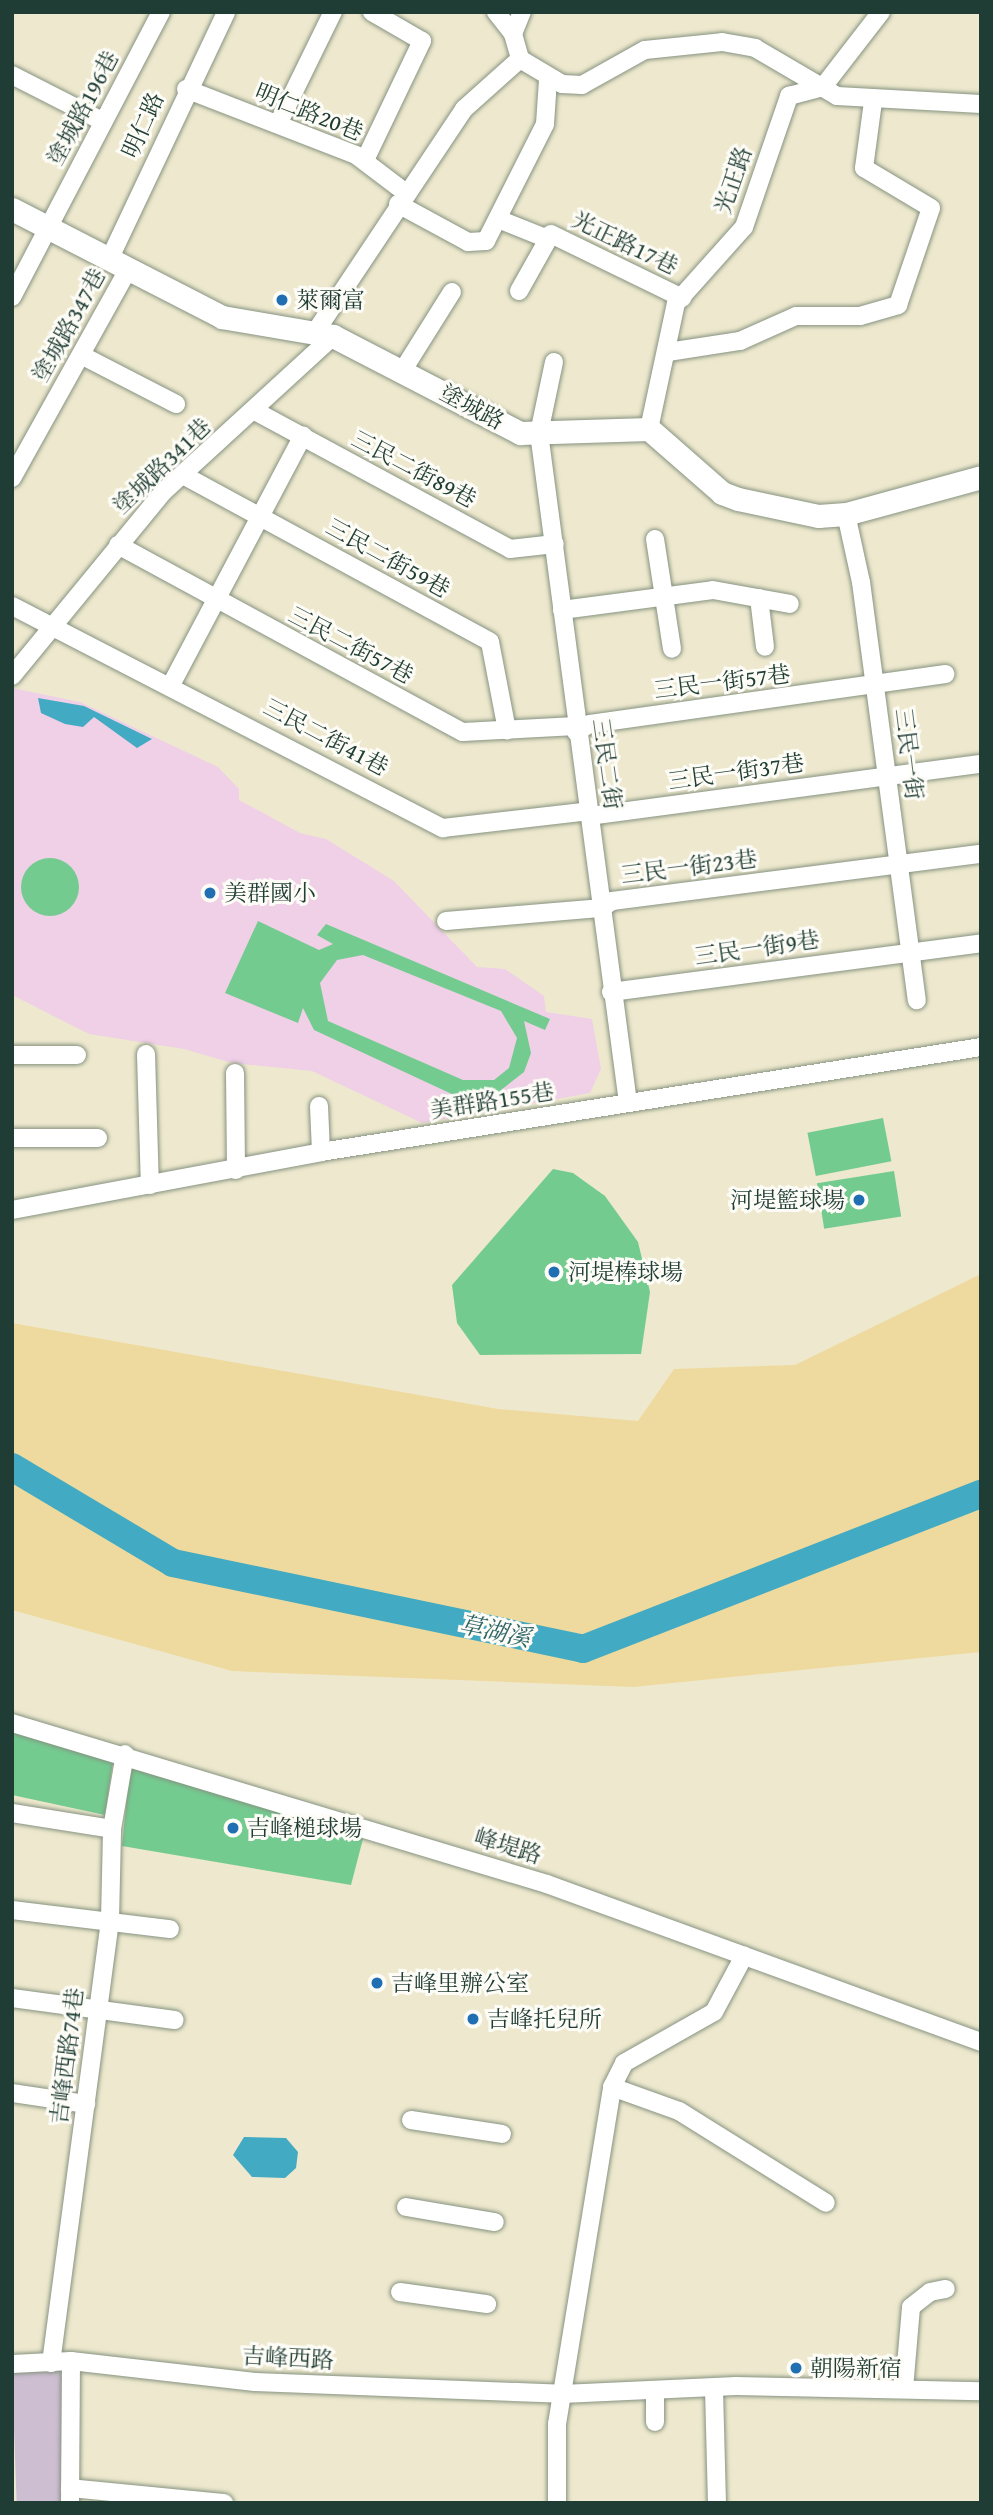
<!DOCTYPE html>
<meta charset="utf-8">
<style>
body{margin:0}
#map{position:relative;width:993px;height:2515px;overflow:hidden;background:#eee9ce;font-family:"Gentium Book Plus","Noto Serif TC",serif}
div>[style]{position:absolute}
.built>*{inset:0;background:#efd0e6}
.industrial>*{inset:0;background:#cdbed2;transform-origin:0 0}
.green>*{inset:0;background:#74cb90;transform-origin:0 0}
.round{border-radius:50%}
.sand>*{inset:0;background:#eeda9e}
.water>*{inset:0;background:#42aac2}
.river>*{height:28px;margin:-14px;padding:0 14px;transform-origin:14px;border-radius:14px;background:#42aac2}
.roads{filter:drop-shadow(0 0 2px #869381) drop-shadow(0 0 2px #869381)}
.minor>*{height:18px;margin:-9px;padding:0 9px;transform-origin:9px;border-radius:9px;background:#fff}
.tertiary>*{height:23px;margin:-11.5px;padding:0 11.5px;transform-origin:11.5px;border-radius:11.5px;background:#fff}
.dots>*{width:19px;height:19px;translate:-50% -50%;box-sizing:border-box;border:4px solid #fdfcf7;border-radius:50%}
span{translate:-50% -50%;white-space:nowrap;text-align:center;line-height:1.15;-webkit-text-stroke:6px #fdfcf7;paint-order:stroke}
.street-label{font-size:23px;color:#1f3d34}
.poi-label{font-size:23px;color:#1f3d34}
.left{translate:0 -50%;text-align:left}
.right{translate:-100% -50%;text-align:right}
.water-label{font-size:24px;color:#2b6366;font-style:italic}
.frame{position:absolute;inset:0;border:14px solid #1f3d34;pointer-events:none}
</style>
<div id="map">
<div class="built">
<i style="clip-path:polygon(12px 688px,80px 702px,218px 767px,239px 789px,239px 800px,300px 833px,326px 839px,394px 881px,477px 967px,505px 969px,544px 996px,546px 1012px,592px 1019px,601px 1069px,590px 1093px,422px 1123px,312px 1071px,232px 1063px,184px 1049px,89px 1034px,12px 995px)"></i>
</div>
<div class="industrial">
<i style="left:66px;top:2369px;width:134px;height:54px;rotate:88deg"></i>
</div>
<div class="green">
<i class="round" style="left:21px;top:858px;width:58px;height:58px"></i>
<i style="clip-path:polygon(evenodd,258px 921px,319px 950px,333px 944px,317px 935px,326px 924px,550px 1019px,545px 1030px,524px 1021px,531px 1053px,524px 1072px,496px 1094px,469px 1102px,314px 1030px,303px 1008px,298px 1023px,225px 993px,258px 921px,363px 955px,501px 1011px,517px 1038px,509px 1068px,494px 1080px,463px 1080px,328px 1021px,320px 983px,337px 960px,363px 955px)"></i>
<i style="left:883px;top:1118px;width:44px;height:77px;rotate:79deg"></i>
<i style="clip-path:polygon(553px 1169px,573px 1173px,605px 1196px,638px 1242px,650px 1292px,641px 1354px,480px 1355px,457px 1323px,452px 1285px)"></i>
<i style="left:894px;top:1171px;width:46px;height:78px;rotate:81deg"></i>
<i style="clip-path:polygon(12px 1732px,113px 1762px,105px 1815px,12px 1795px)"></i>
<i style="clip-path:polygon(130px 1768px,364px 1835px,351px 1885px,122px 1846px)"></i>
</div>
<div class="sand">
<i style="clip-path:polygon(981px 1274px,981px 1652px,633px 1687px,232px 1671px,12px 1610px,12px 1323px,498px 1409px,638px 1421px,674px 1369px,795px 1365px)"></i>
</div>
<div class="water">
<i style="clip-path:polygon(38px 698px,84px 706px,152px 739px,137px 748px,94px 717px,83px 727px,65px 724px,41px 713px)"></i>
<i style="clip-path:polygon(244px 2137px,286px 2138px,298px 2152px,296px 2168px,285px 2178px,252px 2177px,233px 2155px)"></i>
</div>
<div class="river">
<i style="left:12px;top:1467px;width:187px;rotate:30.8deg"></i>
<i style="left:173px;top:1563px;width:419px;rotate:11.8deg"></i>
<i style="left:583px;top:1649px;width:427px;rotate:-21.3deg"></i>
</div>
<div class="roads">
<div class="minor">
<i style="left:496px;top:12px;width:28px;rotate:52deg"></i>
<i style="left:513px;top:34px;width:26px;rotate:74deg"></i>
<i style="left:520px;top:59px;width:49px;rotate:30.8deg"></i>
<i style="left:562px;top:84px;width:20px;rotate:3deg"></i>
<i style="left:582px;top:85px;width:72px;rotate:-29.1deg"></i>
<i style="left:645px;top:50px;width:77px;rotate:-5.9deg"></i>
<i style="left:722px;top:42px;width:34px;rotate:10deg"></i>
<i style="left:755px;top:48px;width:95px;rotate:30.3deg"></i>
<i style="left:837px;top:96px;width:144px;rotate:3.2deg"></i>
<i style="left:513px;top:34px;width:24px;rotate:-68deg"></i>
<i style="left:12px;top:75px;width:101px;rotate:27.1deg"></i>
<i style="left:186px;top:89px;width:182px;rotate:21.2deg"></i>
<i style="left:356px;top:155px;width:63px;rotate:37.2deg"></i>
<i style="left:279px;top:122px;width:123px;rotate:-63.9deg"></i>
<i style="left:365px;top:160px;width:132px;rotate:-64.4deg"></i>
<i style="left:422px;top:41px;width:58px;rotate:-149.9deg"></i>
<i style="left:398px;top:204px;width:80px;rotate:28.5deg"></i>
<i style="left:468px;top:242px;width:18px;rotate:-3deg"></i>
<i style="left:486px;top:241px;width:131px;rotate:-63.2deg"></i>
<i style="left:545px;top:124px;width:44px;rotate:-86.1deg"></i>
<i style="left:498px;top:219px;width:54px;rotate:21.8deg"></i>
<i style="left:109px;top:260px;width:274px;rotate:-64.7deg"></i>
<i style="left:519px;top:291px;width:65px;rotate:-60.7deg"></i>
<i style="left:551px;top:234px;width:146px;rotate:26deg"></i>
<i style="left:12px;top:297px;width:322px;rotate:-62.4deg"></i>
<i style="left:314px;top:334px;width:270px;rotate:-56.3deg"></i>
<i style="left:464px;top:109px;width:75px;rotate:-41.8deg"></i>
<i style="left:668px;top:352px;width:73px;rotate:-8.7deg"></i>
<i style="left:740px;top:341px;width:61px;rotate:-24.1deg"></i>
<i style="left:796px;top:316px;width:64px"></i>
<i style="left:860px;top:316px;width:40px;rotate:-16deg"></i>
<i style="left:898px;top:305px;width:102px;rotate:-71.2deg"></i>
<i style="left:931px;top:208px;width:78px;rotate:-149.2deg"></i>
<i style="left:864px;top:168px;width:68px;rotate:-82.3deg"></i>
<i style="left:81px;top:355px;width:107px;rotate:27.3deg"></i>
<i style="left:554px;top:362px;width:73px;rotate:101.9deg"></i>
<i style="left:539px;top:433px;width:676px;rotate:82.43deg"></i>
<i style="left:403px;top:370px;width:92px;rotate:-57.9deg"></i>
<i style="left:255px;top:411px;width:290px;rotate:28.4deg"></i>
<i style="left:510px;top:549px;width:45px;rotate:-6.3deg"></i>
<i style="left:649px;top:429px;width:129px;rotate:-77.9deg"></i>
<i style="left:676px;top:303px;width:102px;rotate:-48.2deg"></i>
<i style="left:744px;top:227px;width:139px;rotate:-71deg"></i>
<i style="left:789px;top:96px;width:35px;rotate:-15deg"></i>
<i style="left:823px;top:87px;width:95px;rotate:-52.3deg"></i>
<i style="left:183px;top:475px;width:349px;rotate:28.5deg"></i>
<i style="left:490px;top:642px;width:90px;rotate:79.1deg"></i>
<i style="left:12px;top:478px;width:238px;rotate:-60.9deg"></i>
<i style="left:846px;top:514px;width:70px;rotate:77.6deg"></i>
<i style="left:861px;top:582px;width:422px;rotate:82.4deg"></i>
<i style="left:655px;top:539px;width:111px;rotate:81.2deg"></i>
<i style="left:118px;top:545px;width:392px;rotate:28.5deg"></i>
<i style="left:463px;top:732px;width:113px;rotate:-3deg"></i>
<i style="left:759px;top:598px;width:49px;rotate:83deg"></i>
<i style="left:12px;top:606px;width:485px;rotate:27.3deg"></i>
<i style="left:443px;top:828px;width:147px;rotate:-6.6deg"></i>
<i style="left:562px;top:610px;width:152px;rotate:-7.5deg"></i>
<i style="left:713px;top:590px;width:78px;rotate:10.3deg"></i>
<i style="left:12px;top:676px;width:239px;rotate:-50.6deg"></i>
<i style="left:164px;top:491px;width:229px;rotate:-42.5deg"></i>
<i style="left:172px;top:683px;width:280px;rotate:-62.1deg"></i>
<i style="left:576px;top:732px;width:16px;rotate:-30deg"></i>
<i style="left:590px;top:724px;width:359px;rotate:-8deg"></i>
<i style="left:590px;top:816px;width:394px;rotate:-7.6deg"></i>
<i style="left:446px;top:921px;width:157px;rotate:-4.8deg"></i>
<i style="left:602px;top:908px;width:12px;rotate:-35deg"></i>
<i style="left:612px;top:901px;width:372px;rotate:-7.3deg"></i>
<i style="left:611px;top:992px;width:373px;rotate:-7.5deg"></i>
<i style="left:146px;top:1054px;width:131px;rotate:88.3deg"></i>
<i style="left:12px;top:1055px;width:65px"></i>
<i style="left:235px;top:1073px;width:97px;rotate:89.4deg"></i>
<i style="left:319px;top:1106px;width:46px;rotate:87.5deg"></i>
<i style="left:12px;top:1138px;width:86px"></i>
<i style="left:12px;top:1210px;width:314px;rotate:-10.6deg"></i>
<i style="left:321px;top:1152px;width:668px;rotate:-9.04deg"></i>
<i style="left:12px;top:1723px;width:559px;rotate:16.75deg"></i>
<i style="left:547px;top:1884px;width:462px;rotate:20deg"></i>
<i style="left:12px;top:1813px;width:101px;rotate:9.1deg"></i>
<i style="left:12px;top:1910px;width:159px;rotate:6.9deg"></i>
<i style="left:12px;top:1998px;width:164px;rotate:7.7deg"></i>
<i style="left:612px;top:2087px;width:71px;rotate:19.7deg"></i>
<i style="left:679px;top:2111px;width:173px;rotate:32deg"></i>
<i style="left:12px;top:2093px;width:75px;rotate:8.5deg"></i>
<i style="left:411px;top:2120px;width:92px;rotate:8.7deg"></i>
<i style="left:406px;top:2207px;width:90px;rotate:9.6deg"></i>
<i style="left:400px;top:2292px;width:88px;rotate:7.9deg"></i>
<i style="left:51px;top:2363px;width:447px;rotate:-82.4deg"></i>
<i style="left:110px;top:1920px;width:91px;rotate:-88.7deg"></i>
<i style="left:112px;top:1829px;width:76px;rotate:-80.2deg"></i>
<i style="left:12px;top:2364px;width:59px;rotate:-2.9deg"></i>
<i style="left:71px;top:2361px;width:185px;rotate:6.5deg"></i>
<i style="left:255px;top:2382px;width:307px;rotate:2.2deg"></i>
<i style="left:562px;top:2394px;width:174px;rotate:-2.6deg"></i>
<i style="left:736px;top:2386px;width:245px;rotate:1.2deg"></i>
<i style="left:714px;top:2389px;width:114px;rotate:88.5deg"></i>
<i style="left:904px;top:2389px;width:82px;rotate:-85.1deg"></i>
<i style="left:911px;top:2307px;width:24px;rotate:-38deg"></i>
<i style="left:930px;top:2292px;width:16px;rotate:-11deg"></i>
<i style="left:655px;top:2394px;width:28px;rotate:90deg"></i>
<i style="left:70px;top:2488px;width:155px;rotate:5.6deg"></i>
<i style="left:70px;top:2503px;width:142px;rotate:-89.6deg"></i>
<i style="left:557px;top:2503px;width:79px;rotate:-90deg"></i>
<i style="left:557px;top:2424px;width:341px;rotate:-80.7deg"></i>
<i style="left:612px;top:2087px;width:27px;rotate:-63deg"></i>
<i style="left:624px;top:2063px;width:103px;rotate:-29.5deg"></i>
<i style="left:714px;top:2012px;width:64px;rotate:-61.8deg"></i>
</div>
<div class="tertiary">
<i style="left:12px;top:209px;width:236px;rotate:27.2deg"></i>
<i style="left:222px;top:317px;width:113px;rotate:9.7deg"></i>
<i style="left:333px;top:336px;width:211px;rotate:27.4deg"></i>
<i style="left:520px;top:433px;width:129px;rotate:-1.8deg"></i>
<i style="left:649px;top:429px;width:97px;rotate:41.2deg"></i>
<i style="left:722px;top:493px;width:17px;rotate:21deg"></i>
<i style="left:738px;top:499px;width:82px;rotate:12deg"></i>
<i style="left:818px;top:516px;width:28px;rotate:-4deg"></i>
<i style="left:846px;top:514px;width:140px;rotate:-15.3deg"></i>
</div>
</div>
<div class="dots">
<i style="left:282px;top:300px;background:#1f6fb2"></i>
<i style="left:210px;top:893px;background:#1f6fb2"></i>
<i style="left:859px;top:1200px;background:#1f6fb2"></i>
<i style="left:554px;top:1272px;background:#1f6fb2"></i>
<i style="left:233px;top:1828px;background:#1f6fb2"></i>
<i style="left:377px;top:1983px;background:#1f6fb2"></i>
<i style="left:473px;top:2019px;background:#1f6fb2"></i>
<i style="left:796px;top:2368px;background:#1f6fb2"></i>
</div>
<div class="street-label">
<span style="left:83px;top:108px;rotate:-62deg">塗城路196巷</span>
<span style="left:309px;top:112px;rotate:22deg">明仁路20巷</span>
<span style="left:143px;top:125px;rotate:-66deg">明仁路</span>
<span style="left:733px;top:180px;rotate:-71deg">光正路</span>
<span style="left:625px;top:243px;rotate:26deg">光正路17巷</span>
<span style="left:69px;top:325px;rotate:-61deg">塗城路347巷</span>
<span style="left:472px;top:407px;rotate:28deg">塗城路</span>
<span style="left:162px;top:466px;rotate:-44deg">塗城路341巷</span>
<span style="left:414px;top:469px;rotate:28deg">三民二街89巷</span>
<span style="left:388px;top:558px;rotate:29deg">三民二街59巷</span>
<span style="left:351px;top:645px;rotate:28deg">三民二街57巷</span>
<span style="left:722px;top:682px;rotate:-7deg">三民一街57巷</span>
<span style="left:326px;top:737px;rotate:28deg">三民二街41巷</span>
<span style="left:909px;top:754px;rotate:83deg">三民一街</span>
<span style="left:607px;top:764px;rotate:82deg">三民二街</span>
<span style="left:736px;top:772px;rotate:-8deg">三民一街37巷</span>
<span style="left:689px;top:867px;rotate:-7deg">三民一街23巷</span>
<span style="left:757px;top:948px;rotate:-8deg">三民一街9巷</span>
<span style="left:492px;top:1101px;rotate:-9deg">美群路155巷</span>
<span style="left:508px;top:1846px;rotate:17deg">峰堤路</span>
<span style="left:67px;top:2056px;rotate:-83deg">吉峰西路74巷</span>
<span style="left:288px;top:2358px;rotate:3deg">吉峰西路</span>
</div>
<div class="poi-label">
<span class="left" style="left:296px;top:300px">萊爾富</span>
<span class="left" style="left:224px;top:893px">美群國小</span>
<span class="right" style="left:845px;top:1200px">河堤籃球場</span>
<span class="left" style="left:568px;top:1272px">河堤棒球場</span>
<span class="left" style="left:247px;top:1828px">吉峰槌球場</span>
<span class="left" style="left:391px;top:1983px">吉峰里辦公室</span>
<span class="left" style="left:487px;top:2019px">吉峰托兒所</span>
<span class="left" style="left:810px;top:2368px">朝陽新宿</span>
</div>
<div class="water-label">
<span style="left:495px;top:1631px;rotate:12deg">草湖溪</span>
</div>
<div class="frame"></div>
</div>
